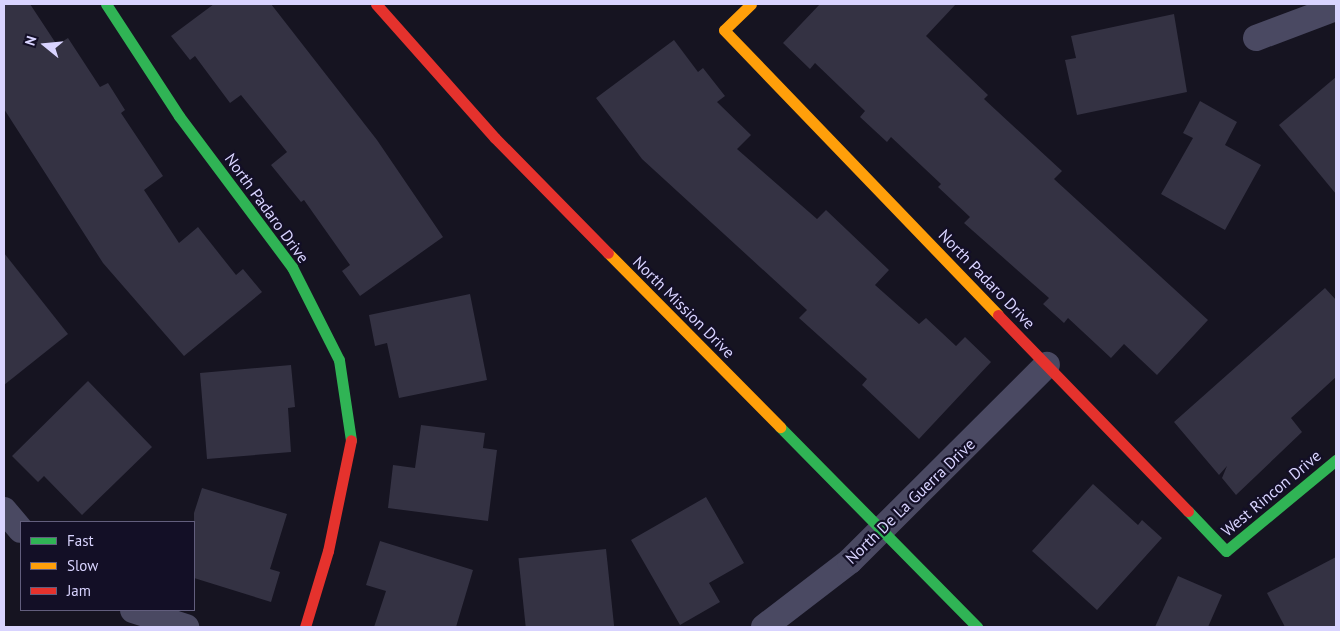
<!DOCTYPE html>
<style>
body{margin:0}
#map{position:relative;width:1340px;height:631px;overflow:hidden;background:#161421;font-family:"PT Sans",sans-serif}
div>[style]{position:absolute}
.building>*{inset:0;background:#343243;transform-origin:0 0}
.street>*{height:26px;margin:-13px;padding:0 13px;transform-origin:13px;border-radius:13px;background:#4a4962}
.fast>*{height:11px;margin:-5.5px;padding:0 5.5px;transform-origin:5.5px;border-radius:5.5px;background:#30b455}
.slow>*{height:11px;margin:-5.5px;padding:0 5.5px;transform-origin:5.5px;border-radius:5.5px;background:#ff9f0a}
.jam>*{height:11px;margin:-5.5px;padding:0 5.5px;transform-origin:5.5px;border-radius:5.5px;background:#e5322d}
span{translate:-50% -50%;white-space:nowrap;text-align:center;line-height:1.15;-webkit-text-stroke:4.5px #130f26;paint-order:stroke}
.street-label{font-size:16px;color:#d9d4ff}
.frame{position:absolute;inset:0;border:5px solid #d9d4ff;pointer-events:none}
.legend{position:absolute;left:20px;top:521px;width:175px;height:90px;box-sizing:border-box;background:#130f26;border:1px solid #625e7d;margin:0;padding:6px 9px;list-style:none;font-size:15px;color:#d9d4ff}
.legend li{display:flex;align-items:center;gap:10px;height:25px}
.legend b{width:25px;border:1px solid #625e7d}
.north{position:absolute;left:20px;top:20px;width:50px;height:50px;-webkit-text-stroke:4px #130f26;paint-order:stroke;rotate:287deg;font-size:14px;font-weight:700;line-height:20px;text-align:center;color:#d9d4ff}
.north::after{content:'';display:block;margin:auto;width:18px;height:22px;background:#d9d4ff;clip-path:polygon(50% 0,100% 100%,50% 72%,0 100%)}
</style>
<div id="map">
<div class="building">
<i style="clip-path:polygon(4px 4px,30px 4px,57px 45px,68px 38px,100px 87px,108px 83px,125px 110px,121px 113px,163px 176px,144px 190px,179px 243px,198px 227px,236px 275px,243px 269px,262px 292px,184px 356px,103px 263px,4px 109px)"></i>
<i style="clip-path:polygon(214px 4px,271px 4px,377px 140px,443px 237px,360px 296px,342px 271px,350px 265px,304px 200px,301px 202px,271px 165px,287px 152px,241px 95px,230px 103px,195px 56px,190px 60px,171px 36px)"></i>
<i style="clip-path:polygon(820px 4px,956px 4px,926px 36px,988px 95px,984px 99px,1062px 171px,1054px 179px,1208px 320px,1157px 375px,1124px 344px,1111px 358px,1068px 318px,1064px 323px,1043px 304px,1049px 298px,964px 223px,970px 217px,938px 187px,941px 184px,891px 137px,887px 142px,860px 117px,865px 111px,815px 63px,810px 69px,783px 43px)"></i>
<i style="clip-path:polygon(1174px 14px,1187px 92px,1077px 115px,1065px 60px,1076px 58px,1071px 36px)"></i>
<i style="clip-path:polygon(674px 40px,698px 72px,703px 68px,725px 96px,717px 102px,751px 135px,737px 149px,817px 219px,826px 210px,889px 270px,875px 285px,919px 324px,926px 318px,956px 346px,965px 337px,991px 362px,919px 439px,862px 385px,867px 379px,799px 318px,807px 310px,642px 159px,596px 98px)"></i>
<i style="clip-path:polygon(1336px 77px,1336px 194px,1279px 125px)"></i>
<i style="clip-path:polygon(1200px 101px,1237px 122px,1225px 145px,1261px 165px,1225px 230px,1161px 194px,1193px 138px,1183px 133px)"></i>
<i style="clip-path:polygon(4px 253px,68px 334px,4px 385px)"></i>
<i style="clip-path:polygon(1325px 288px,1336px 300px,1336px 377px,1291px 418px,1302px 432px,1236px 495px,1222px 478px,1227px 466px,1219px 475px,1174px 422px)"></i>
<i style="clip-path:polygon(470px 294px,487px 380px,399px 398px,387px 343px,375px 346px,369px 315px)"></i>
<i style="clip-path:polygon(291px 365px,295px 407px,288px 408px,291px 452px,207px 459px,200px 373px)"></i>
<i style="clip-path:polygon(88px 381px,152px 447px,82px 515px,44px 476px,38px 482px,12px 456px)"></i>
<i style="clip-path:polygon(421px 425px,485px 433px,483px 448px,497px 450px,488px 521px,388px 508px,393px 465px,415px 468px)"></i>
<i style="clip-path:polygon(1093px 484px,1138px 525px,1142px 520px,1162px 538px,1097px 610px,1032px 551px)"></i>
<i style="clip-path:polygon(202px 488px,287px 514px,270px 569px,280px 572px,271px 602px,194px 578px,194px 513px)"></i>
<i style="clip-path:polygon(706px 497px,744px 563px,709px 583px,720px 602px,680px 625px,631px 540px)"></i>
<i style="clip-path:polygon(380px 541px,473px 570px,456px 627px,374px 627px,386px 591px,366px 585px)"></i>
<i style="left:606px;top:549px;width:78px;height:88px;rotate:84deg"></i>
<i style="clip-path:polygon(1336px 557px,1336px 627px,1285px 627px,1267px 593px)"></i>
<i style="clip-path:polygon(1178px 576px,1222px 595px,1208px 627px,1155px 627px)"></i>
</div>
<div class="street">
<i style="left:1256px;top:38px;width:85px;rotate:-20.6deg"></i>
<i style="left:4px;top:510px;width:26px;rotate:50deg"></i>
<i style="left:133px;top:610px;width:56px;rotate:17.8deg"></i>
<i style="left:764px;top:627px;width:108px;rotate:-37.5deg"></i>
<i style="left:850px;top:561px;width:278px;rotate:-44.9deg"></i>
</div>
<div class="fast">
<i style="left:106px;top:4px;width:134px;rotate:56.9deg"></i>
<i style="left:179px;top:116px;width:189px;rotate:53.2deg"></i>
<i style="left:292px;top:267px;width:104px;rotate:63.2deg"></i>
<i style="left:339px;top:360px;width:81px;rotate:81.5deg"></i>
<i style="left:780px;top:427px;width:281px;rotate:45.4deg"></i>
<i style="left:1188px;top:511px;width:55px;rotate:46.5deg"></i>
<i style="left:1226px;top:551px;width:143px;rotate:-39.6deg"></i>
</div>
<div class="slow">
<i style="left:751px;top:4px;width:37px;rotate:136deg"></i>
<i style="left:724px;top:30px;width:395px;rotate:46.1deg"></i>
<i style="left:608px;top:253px;width:245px;rotate:45.3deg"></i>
</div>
<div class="jam">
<i style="left:376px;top:4px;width:179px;rotate:48.4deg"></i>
<i style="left:495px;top:138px;width:161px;rotate:45.5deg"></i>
<i style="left:998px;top:315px;width:273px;rotate:45.9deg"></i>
<i style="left:305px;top:627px;width:79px;rotate:-73.2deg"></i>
<i style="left:328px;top:551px;width:113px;rotate:-78.3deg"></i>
</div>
<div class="street-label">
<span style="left:267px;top:208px;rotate:54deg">North Padaro Drive</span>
<span style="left:987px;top:279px;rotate:46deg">North Padaro Drive</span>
<span style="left:684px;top:307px;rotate:45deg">North Mission Drive</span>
<span style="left:1271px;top:493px;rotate:-40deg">West Rincon Drive</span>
<span style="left:910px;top:501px;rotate:-44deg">North De La Guerra Drive</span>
</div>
<div class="frame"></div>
<ul class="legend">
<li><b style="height:6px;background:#30b455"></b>Fast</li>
<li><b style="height:6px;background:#ff9f0a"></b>Slow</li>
<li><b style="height:6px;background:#e5322d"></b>Jam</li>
</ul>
<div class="north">N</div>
</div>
